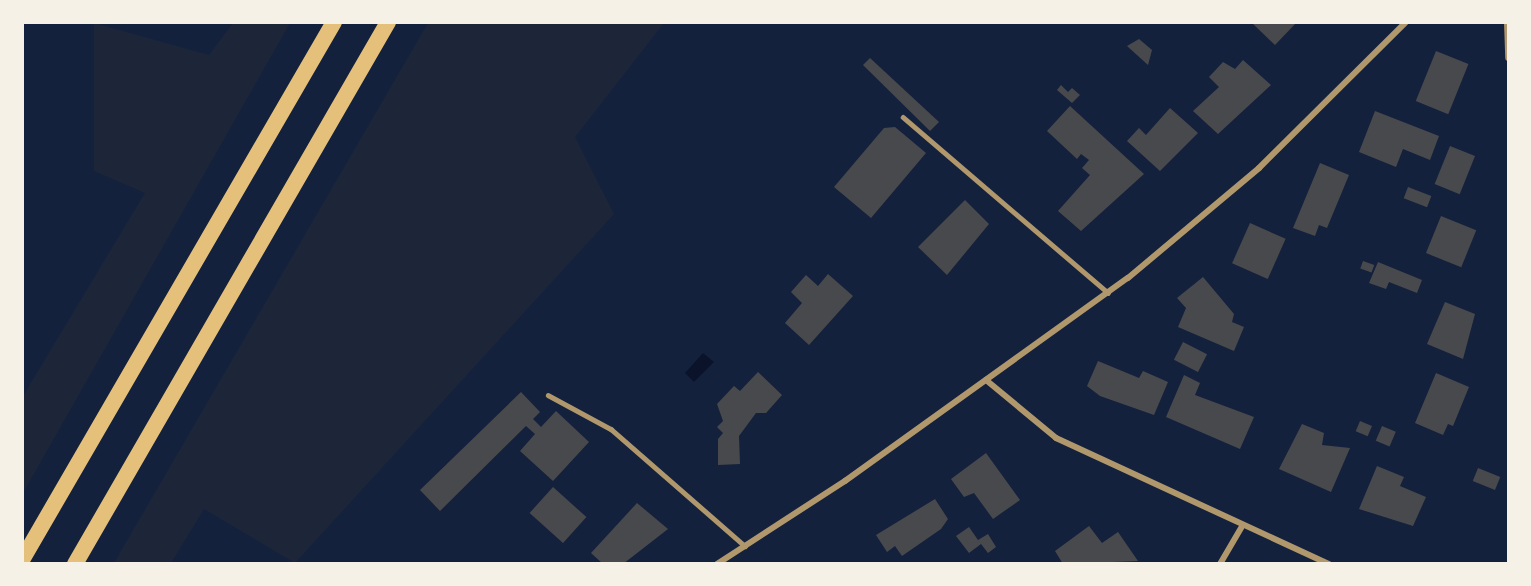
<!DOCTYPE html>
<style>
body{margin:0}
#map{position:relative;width:1531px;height:586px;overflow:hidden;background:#14213d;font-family:Signika,sans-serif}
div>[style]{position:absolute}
.green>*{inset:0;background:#1d2539}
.water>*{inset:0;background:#0b132b}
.building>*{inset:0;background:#48494c;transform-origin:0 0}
.service>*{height:4.5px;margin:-2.25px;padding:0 2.25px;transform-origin:2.25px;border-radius:2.25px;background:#b1986c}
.minor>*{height:6px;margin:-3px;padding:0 3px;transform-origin:3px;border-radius:3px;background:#b1986c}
.trunk>*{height:16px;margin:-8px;padding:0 8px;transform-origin:8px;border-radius:8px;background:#e5c07b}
span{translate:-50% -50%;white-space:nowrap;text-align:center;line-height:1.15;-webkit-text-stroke:4.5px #f6f1e7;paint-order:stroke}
.frame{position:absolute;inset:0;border:24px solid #f6f1e7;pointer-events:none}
</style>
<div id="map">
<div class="green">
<i style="clip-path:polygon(94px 23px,209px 55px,233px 23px,290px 23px,23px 493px,23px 396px,145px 193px,94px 171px)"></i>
<i style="clip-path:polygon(428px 23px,664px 23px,575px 137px,614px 214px,295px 563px,204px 509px,171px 563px,114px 563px)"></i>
</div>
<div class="water">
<i style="clip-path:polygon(703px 353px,714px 362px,694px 382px,685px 373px)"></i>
</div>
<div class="building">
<i style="clip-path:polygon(1251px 22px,1297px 22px,1275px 45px)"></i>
<i style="clip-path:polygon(1139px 39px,1152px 50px,1148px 65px,1127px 46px)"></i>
<i style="left:1436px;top:51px;width:35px;height:54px;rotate:22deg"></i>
<i style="clip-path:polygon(870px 58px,939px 122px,930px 131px,863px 65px)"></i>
<i style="clip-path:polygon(1243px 60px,1271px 85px,1218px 134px,1193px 111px,1219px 87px,1209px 77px,1223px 62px,1235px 69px)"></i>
<i style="clip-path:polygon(1061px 85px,1068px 92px,1072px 88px,1080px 95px,1072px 103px,1057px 90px)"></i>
<i style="clip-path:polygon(1070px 106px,1144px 174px,1081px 231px,1058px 211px,1090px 175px,1082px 168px,1089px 160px,1081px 154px,1077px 159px,1047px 131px)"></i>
<i style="clip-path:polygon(1170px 108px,1198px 133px,1160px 171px,1127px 141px,1139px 128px,1146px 135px)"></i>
<i style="clip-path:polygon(1375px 111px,1439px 136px,1430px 160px,1403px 149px,1396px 167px,1359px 152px)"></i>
<i style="clip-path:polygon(895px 127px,926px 153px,871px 218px,834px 187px,884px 128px)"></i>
<i style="left:1450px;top:146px;width:27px;height:41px;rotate:22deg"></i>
<i style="clip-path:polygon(1320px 163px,1349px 175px,1327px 228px,1319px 225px,1315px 236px,1293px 228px)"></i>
<i style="left:1408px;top:187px;width:25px;height:12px;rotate:21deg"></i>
<i style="clip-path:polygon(965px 200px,989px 224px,947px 275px,918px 247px)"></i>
<i style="left:1441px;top:216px;width:38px;height:40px;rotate:22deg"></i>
<i style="left:1250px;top:223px;width:39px;height:44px;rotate:24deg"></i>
<i style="left:1363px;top:261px;width:12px;height:8px;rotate:20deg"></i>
<i style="clip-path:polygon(1378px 262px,1422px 280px,1417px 293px,1389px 282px,1386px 289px,1369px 283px)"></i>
<i style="clip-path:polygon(828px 274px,853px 296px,809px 345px,785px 323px,802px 303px,791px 292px,806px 275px,818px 286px)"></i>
<i style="clip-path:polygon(1203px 277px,1234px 314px,1232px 322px,1244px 327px,1234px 351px,1178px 327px,1186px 308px,1177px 298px)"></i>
<i style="clip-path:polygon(1445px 302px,1475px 314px,1463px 359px,1427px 344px)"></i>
<i style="left:1183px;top:342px;width:27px;height:20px;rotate:27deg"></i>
<i style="clip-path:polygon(1098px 361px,1139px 378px,1143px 371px,1168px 382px,1154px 415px,1100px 396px,1087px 386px)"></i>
<i style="clip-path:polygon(758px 372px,782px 395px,766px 413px,756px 413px,739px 436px,740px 464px,718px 465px,718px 439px,723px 433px,717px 427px,723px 421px,717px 404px,734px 386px,740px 391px)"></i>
<i style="clip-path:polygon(1436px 373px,1469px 387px,1453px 426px,1448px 424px,1443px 435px,1415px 423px)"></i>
<i style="clip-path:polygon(1184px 375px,1200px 383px,1195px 395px,1254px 417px,1240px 449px,1166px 417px)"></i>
<i style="clip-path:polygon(521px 392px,540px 412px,533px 419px,541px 427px,556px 411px,589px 442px,553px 481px,520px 451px,535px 434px,526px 426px,440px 511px,420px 490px)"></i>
<i style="left:1360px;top:421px;width:13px;height:11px;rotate:23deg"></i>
<i style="clip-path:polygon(1302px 424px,1324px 433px,1322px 445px,1350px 448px,1331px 492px,1279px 469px)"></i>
<i style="left:1382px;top:426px;width:15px;height:16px;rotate:23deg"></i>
<i style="clip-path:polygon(986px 453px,1020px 500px,993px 519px,974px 493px,964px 497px,951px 479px)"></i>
<i style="clip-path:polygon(1377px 466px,1404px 477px,1400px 486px,1426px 497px,1413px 526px,1359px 509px)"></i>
<i style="left:1478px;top:468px;width:24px;height:14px;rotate:22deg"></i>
<i style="left:553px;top:487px;width:45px;height:35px;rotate:42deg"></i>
<i style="clip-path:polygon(935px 499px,948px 519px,941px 529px,902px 556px,895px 546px,887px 552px,876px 535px)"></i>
<i style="clip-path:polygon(637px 503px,668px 529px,623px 564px,603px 564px,591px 553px)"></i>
<i style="clip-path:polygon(1089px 526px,1102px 543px,1118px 532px,1138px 561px,1063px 564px,1055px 551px)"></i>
<i style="clip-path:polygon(969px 527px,978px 540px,988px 534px,996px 547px,988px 553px,981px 544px,969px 553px,956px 536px)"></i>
</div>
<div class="service">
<i style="left:903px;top:117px;width:270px;rotate:40.6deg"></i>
<i style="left:548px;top:395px;width:72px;rotate:28.4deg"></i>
<i style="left:611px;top:429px;width:178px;rotate:41.1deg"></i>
</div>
<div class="minor">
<i style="left:1507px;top:22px;width:36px;rotate:88deg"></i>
<i style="left:986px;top:380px;width:91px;rotate:39.6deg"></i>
<i style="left:1056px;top:438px;width:301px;rotate:24.8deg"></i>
<i style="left:717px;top:564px;width:153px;rotate:-33deg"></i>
<i style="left:845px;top:481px;width:348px;rotate:-35.7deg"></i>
<i style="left:1128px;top:278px;width:171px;rotate:-40deg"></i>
<i style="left:1259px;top:168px;width:207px;rotate:-44.8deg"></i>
<i style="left:1220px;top:564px;width:42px;rotate:-59.7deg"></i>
</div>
<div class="trunk">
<i style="left:22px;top:560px;width:622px;rotate:-59.89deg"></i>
<i style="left:75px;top:564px;width:626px;rotate:-59.99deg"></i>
</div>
<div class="frame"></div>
</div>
